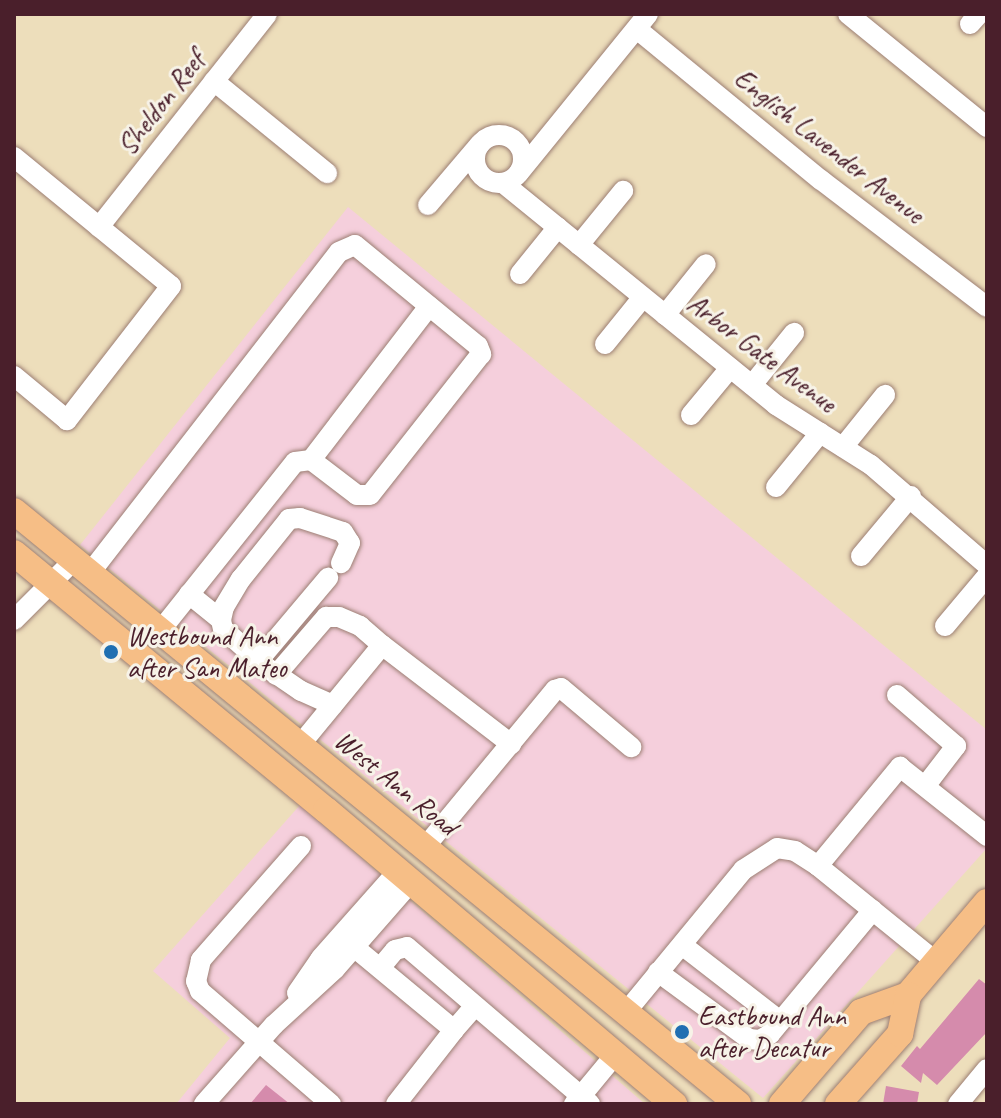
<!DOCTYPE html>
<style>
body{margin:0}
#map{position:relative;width:1001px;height:1118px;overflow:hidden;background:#eddebb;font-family:Caveat,sans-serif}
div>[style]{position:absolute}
.built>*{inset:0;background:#f5cfdc}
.building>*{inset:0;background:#d58bac}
.roads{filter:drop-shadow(0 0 2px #9c7e73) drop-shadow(0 0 2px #9c7e73)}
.minor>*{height:20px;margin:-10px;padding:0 10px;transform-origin:10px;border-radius:10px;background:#fff}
.minor>.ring{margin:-10px;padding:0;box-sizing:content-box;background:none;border:20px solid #fff;border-radius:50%}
.major>*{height:26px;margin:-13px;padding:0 13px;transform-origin:13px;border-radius:13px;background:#f6be86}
.dots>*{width:22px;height:22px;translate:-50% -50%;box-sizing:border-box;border:4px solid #f7f3e8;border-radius:50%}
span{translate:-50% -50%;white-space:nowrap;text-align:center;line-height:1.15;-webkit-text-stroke:6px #f7f3e8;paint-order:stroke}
.street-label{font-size:28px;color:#4a1f2b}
.poi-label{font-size:28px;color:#4a1f2b}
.left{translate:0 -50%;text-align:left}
.frame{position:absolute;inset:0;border:16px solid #4a1f2b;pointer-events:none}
</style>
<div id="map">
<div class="built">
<i style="clip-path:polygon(348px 207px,987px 730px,987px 848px,763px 1098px,80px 545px)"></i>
<i style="clip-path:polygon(300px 805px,645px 1104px,176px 1104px,230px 1038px,153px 971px)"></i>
</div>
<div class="building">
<i style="clip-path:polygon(979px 979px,987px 985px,987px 1032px,937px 1085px,923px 1073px,921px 1083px,901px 1066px,917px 1046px,920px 1049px)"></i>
<i style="clip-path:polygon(266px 1085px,290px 1104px,250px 1104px)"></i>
<i style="clip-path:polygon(886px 1086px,919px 1092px,917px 1104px,883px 1104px)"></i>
</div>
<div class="roads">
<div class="minor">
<i style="left:848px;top:14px;width:179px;rotate:39.1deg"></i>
<i style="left:970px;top:24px;width:13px;rotate:-48deg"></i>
<i style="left:637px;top:29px;width:238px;rotate:39.4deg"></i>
<i style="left:821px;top:180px;width:209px;rotate:37.4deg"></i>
<i style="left:214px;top:81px;width:146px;rotate:39.2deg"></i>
<i class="ring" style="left:475px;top:135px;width:28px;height:28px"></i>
<i style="left:14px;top:157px;width:203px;rotate:39.4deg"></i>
<i style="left:171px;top:286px;width:170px;rotate:127.8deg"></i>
<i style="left:67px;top:420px;width:69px;rotate:-140.3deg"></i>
<i style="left:518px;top:174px;width:206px;rotate:-50.9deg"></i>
<i style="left:503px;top:183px;width:352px;rotate:39.1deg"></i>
<i style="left:776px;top:405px;width:112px;rotate:32.3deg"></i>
<i style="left:871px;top:465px;width:153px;rotate:40.8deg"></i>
<i style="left:428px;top:205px;width:80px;rotate:-49.6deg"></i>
<i style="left:99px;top:227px;width:271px;rotate:-51.7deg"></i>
<i style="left:579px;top:245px;width:70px;rotate:-50.8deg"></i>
<i style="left:520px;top:274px;width:60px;rotate:-51deg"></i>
<i style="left:665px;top:315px;width:65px;rotate:-51.2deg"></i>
<i style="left:605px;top:344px;width:60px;rotate:-51deg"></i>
<i style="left:752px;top:385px;width:67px;rotate:-51.1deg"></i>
<i style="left:691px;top:415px;width:61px;rotate:-50.3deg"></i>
<i style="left:843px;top:447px;width:67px;rotate:-51.1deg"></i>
<i style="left:311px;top:460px;width:194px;rotate:-52.5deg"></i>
<i style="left:776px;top:487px;width:70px;rotate:-50.8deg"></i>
<i style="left:861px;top:556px;width:78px;rotate:-50.2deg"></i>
<i style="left:90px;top:573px;width:406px;rotate:-52.2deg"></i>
<i style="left:339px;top:252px;width:17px;rotate:-24deg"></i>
<i style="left:355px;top:245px;width:159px;rotate:39.4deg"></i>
<i style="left:478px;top:346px;width:9px;rotate:69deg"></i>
<i style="left:481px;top:354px;width:179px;rotate:128.2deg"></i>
<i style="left:370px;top:495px;width:13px;rotate:180deg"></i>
<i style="left:357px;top:495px;width:58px;rotate:-142.7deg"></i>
<i style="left:311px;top:460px;width:16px;rotate:173deg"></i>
<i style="left:295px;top:462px;width:216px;rotate:128.6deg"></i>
<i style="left:189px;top:594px;width:41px;rotate:39.1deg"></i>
<i style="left:14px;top:620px;width:85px;rotate:-45deg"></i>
<i style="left:945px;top:626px;width:65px;rotate:-50deg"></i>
<i style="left:258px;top:661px;width:109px;rotate:-49.9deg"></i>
<i style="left:276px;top:675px;width:77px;rotate:-49.2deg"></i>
<i style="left:326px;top:617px;width:13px"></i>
<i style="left:339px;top:617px;width:23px;rotate:23deg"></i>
<i style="left:360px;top:626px;width:29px;rotate:41deg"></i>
<i style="left:897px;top:695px;width:78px;rotate:40.8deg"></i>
<i style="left:956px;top:746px;width:49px;rotate:127.6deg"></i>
<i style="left:333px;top:705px;width:35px;rotate:-156deg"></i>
<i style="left:301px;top:691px;width:42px;rotate:-145.6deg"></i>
<i style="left:266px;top:667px;width:57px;rotate:-138.5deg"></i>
<i style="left:223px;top:629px;width:9px;rotate:-103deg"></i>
<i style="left:221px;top:620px;width:13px;rotate:-77deg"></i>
<i style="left:224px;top:607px;width:33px;rotate:-59deg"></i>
<i style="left:241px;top:579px;width:77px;rotate:-51.3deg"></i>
<i style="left:289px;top:519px;width:11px;rotate:-5deg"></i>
<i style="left:300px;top:518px;width:45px;rotate:18deg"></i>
<i style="left:343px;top:532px;width:13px;rotate:58deg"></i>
<i style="left:350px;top:543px;width:22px;rotate:114deg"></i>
<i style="left:300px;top:745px;width:129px;rotate:-50.6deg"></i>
<i style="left:382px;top:645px;width:163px;rotate:37.5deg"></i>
<i style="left:301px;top:846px;width:152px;rotate:131.3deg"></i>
<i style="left:201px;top:960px;width:22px;rotate:103deg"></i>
<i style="left:196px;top:981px;width:11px;rotate:68deg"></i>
<i style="left:200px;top:991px;width:173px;rotate:40.8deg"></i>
<i style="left:425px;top:847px;width:204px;rotate:-50.4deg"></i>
<i style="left:555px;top:690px;width:6px;rotate:-18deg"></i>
<i style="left:561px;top:688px;width:92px;rotate:40.1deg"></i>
<i style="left:818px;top:866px;width:129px;rotate:-50.4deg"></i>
<i style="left:900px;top:767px;width:111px;rotate:38.4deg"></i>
<i style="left:682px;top:945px;width:124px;rotate:37.8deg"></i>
<i style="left:354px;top:947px;width:130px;rotate:39.7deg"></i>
<i style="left:454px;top:1030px;width:30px;rotate:-49deg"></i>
<i style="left:380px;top:968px;width:23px;rotate:-50deg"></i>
<i style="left:395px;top:950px;width:12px;rotate:-14deg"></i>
<i style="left:407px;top:947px;width:229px;rotate:40.6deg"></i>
<i style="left:581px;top:1096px;width:11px;rotate:131deg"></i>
<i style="left:658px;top:972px;width:113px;rotate:36.4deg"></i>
<i style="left:749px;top:1039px;width:11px;rotate:5deg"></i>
<i style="left:760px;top:1040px;width:12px;rotate:-31deg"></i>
<i style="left:770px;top:1034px;width:161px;rotate:-50.3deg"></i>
<i style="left:297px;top:993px;width:42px;rotate:-55.6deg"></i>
<i style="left:321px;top:958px;width:116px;rotate:-48.5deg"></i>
<i style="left:626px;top:1012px;width:184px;rotate:-50.5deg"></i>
<i style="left:743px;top:870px;width:40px;rotate:-32.9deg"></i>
<i style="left:777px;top:848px;width:18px;rotate:9deg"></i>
<i style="left:795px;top:851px;width:27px;rotate:33deg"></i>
<i style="left:818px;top:866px;width:152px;rotate:39.1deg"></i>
<i style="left:204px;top:1104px;width:106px;rotate:-48.5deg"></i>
<i style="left:274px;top:1025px;width:83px;rotate:-42.6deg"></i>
<i style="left:335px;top:969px;width:116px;rotate:-48.9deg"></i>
<i style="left:396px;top:1104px;width:94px;rotate:-51.9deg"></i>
<i style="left:590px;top:1104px;width:12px;rotate:-138deg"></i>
<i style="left:581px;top:1096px;width:53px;rotate:-50.3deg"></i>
<i style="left:958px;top:1104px;width:45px;rotate:-50.4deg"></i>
</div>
<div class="major">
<i style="left:14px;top:511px;width:936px;rotate:39.32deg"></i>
<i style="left:14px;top:553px;width:404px;rotate:39.5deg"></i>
<i style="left:326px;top:810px;width:456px;rotate:40.2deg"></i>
<i style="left:782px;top:1104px;width:121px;rotate:-49.3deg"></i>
<i style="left:861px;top:1012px;width:50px;rotate:-19.9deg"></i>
<i style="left:908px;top:995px;width:122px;rotate:-49.7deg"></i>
<i style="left:838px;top:1104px;width:94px;rotate:-48.5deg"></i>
<i style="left:900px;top:1034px;width:40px;rotate:-78deg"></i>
</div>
</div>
<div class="dots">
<i style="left:111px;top:652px;background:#1f6fb2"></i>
<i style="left:682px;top:1032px;background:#1f6fb2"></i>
</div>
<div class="street-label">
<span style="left:161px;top:103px;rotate:-52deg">Sheldon Reef</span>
<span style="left:829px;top:146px;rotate:38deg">English Lavender Avenue</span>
<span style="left:762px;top:353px;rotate:37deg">Arbor Gate Avenue</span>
<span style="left:396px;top:783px;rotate:39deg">West Ann Road</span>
</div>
<div class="poi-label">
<span class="left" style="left:127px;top:652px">Westbound Ann<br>after San Mateo</span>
<span class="left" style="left:698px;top:1032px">Eastbound Ann<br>after Decatur</span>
</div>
<div class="frame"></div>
</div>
